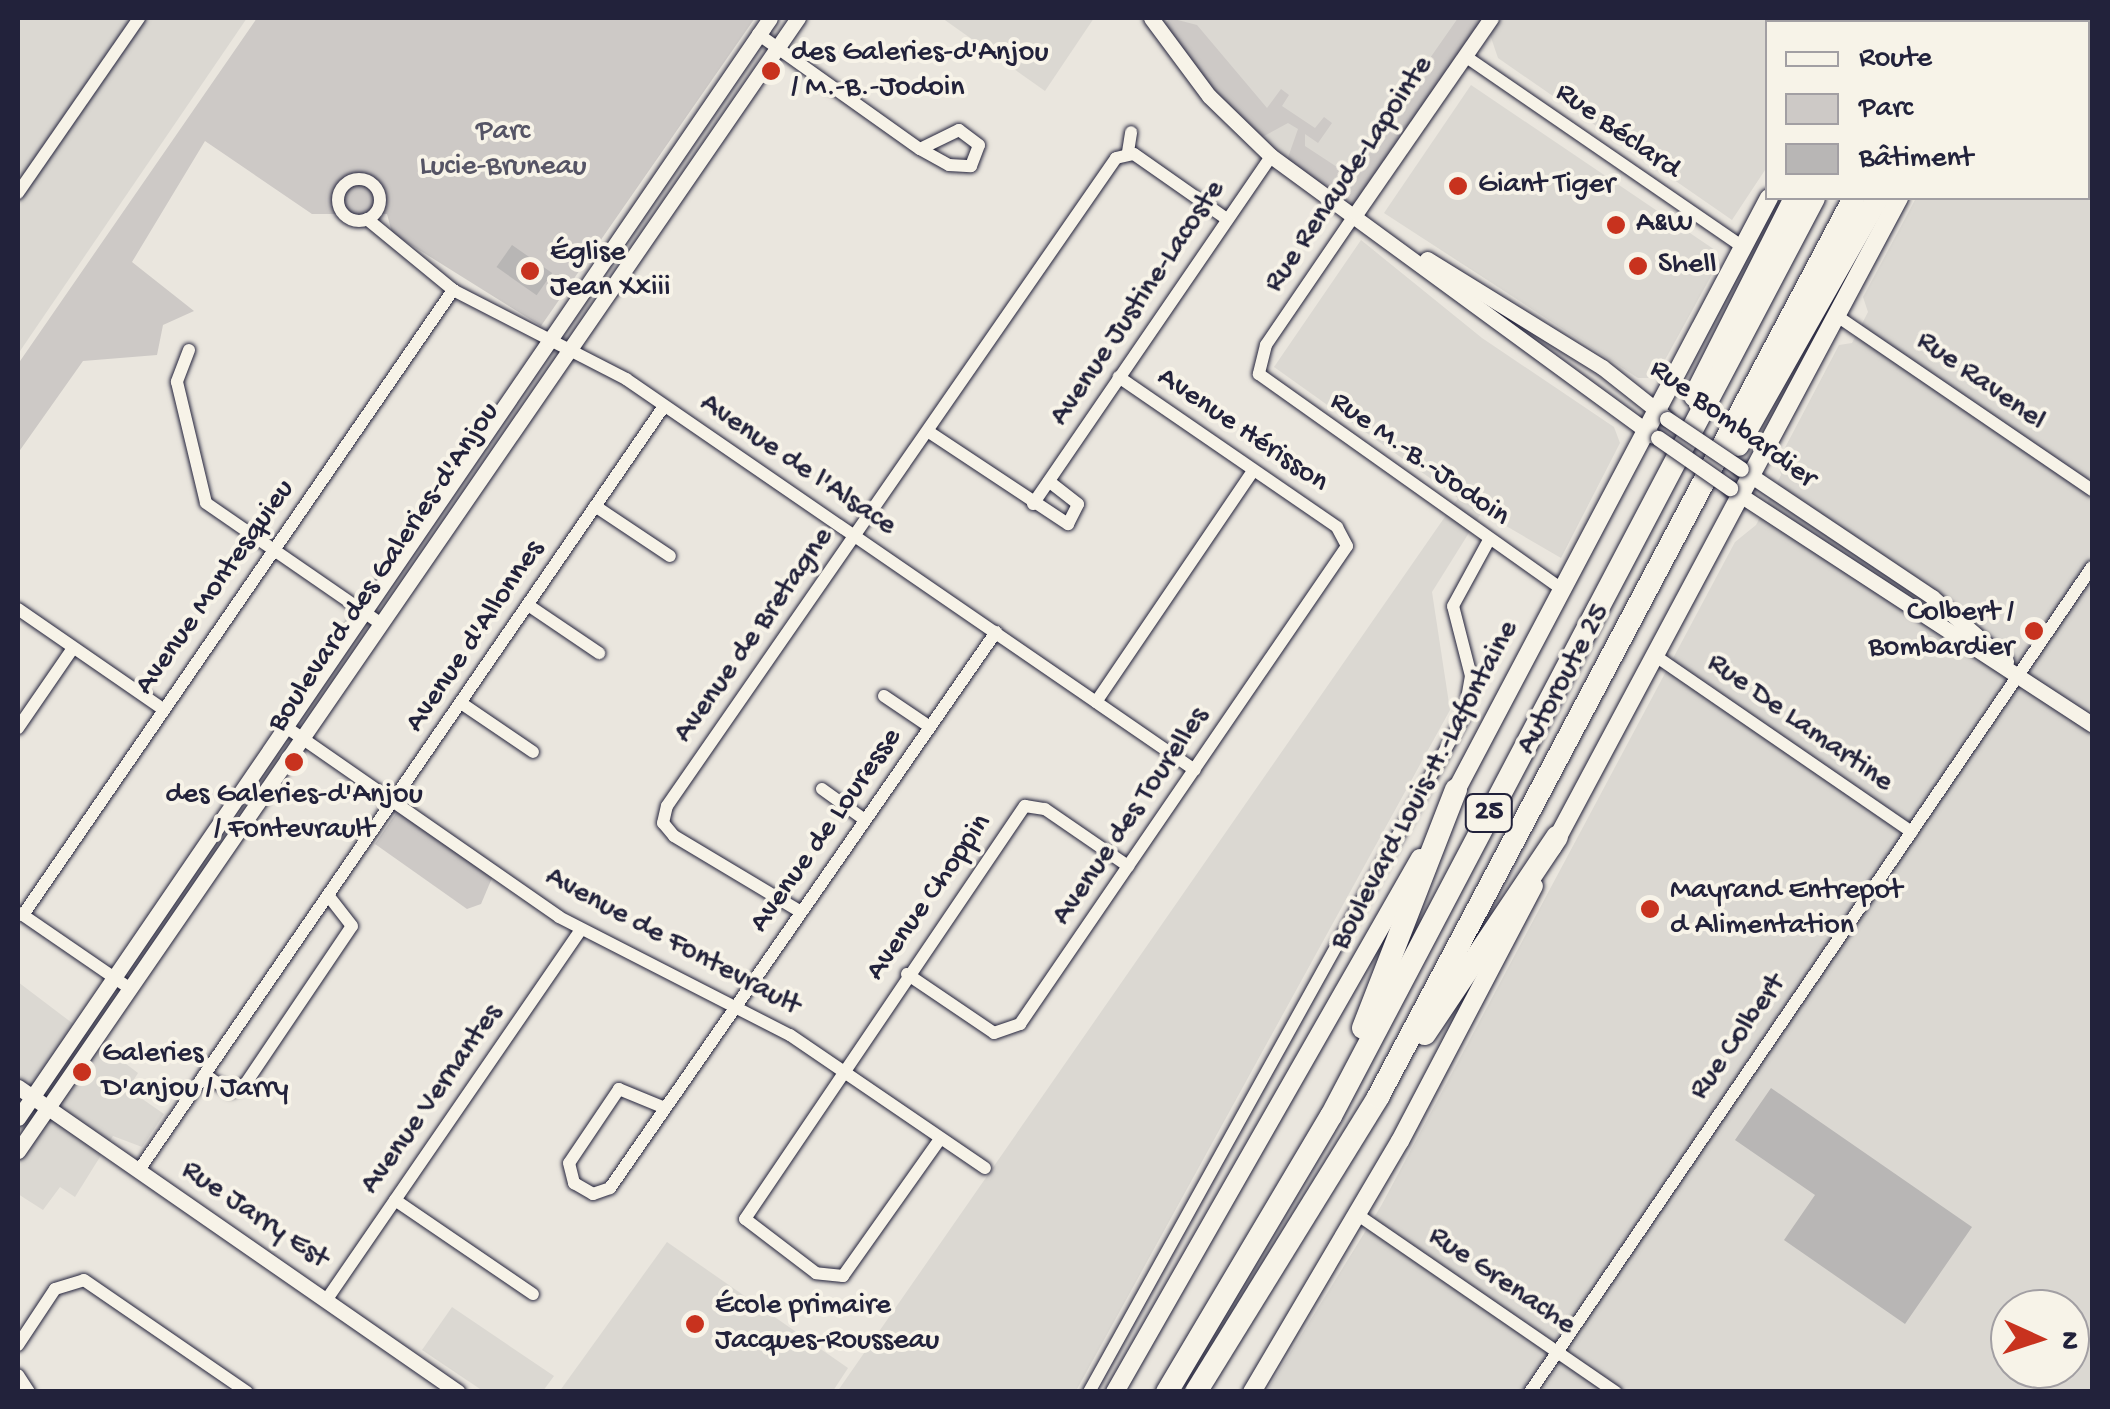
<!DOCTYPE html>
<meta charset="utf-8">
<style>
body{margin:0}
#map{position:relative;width:2110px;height:1409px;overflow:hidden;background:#eae6de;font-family:"Gochi Hand",sans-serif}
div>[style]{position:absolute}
.built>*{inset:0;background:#dbd8d2}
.green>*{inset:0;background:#cdc9c6}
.building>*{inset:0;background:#b8b6b5;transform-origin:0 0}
.roads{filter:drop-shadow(0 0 2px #22223b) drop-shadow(0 0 2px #22223b)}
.minor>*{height:12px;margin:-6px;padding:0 6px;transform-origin:6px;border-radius:6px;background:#f7f3e8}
.minor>.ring{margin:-6px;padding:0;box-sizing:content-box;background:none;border:12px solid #f7f3e8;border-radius:50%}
.tertiary>*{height:15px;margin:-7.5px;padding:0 7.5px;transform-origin:7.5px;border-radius:7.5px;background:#f7f3e8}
.secondary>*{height:18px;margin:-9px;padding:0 9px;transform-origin:9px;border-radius:9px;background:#f7f3e8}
.motorway>*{height:22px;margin:-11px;padding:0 11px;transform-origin:11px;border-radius:11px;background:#f7f3e8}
.bridges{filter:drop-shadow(0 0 2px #22223b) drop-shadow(0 0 2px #22223b)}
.tertiary-bridge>*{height:15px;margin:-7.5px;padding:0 7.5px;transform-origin:7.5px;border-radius:7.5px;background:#f7f3e8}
.dots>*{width:28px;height:28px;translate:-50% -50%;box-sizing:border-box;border:5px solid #f7f3e8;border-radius:50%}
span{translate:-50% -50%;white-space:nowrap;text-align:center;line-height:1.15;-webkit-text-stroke:8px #f7f3e8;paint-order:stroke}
.shield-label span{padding:2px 8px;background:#f7f3e8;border:2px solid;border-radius:8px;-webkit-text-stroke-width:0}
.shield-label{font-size:28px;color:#22223b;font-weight:700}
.poi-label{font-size:30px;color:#22223b}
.left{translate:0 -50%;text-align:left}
.right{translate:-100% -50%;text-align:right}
.street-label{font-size:30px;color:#22223b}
.park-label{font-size:30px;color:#555465}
.frame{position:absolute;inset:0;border:20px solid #22223b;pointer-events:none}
.legend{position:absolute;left:1765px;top:20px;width:325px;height:180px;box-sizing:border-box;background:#f7f3e8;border:2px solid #a29fa3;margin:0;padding:12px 18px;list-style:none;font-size:30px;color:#22223b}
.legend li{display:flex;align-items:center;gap:20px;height:50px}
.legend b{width:50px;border:2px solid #a29fa3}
.north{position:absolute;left:1990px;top:1289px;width:100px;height:100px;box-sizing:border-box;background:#f7f3e8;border:2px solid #a29fa3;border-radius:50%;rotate:93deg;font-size:28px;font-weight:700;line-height:40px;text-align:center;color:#22223b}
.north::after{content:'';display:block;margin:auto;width:35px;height:45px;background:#c8321e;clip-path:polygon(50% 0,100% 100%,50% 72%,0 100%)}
</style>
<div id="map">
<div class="built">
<i style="clip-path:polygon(18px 18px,247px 18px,18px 354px)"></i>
<i style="clip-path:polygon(942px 18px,1094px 18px,1045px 91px)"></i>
<i style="clip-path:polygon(1163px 18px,1845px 18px,1768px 22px,1767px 167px,1732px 220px,1498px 58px,1487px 26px,1356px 213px,1271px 156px,1160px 30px)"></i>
<i style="clip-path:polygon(evenodd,2012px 18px,2092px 18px,2092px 1391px,1266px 1392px,1381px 1206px,1735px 542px,1756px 525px,1781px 475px,1778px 461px,1839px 345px,1852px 343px,1868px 312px,1863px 297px,1916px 198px,2088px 198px,2088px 22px,2012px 18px,2010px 1309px,2070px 1309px,2070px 1369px,2010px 1369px,2010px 1309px)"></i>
<i style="clip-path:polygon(1471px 85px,1715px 250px,1720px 260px,1655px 378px,1638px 378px,1384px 213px)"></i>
<i style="clip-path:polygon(1361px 240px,1482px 338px,1614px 427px,1620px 443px,1561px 558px,1482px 512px,1432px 592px,1450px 710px,1076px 1391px,837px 1392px,1458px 498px,1274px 367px)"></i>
<i style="clip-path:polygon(18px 982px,138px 1073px,128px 1089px,164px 1114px,142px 1147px,113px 1136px,75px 1197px,60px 1187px,43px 1210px,18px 1194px)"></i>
<i style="clip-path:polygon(667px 1242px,848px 1368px,833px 1391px,559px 1392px)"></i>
<i style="clip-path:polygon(452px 1307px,554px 1376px,543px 1391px,483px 1391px,422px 1350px)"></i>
</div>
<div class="green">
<i style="clip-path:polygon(257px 18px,755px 18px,541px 326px,392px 233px,387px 214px,312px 214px,205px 141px,132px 262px,194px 311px,163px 325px,157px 355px,83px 361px,18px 453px,18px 364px)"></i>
<i style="clip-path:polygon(1170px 18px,1197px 25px,1267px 108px,1281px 89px,1289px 95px,1282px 106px,1315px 128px,1324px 117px,1332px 123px,1318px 143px,1305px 134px,1305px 146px,1340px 169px,1361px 157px,1458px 18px,1491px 18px,1356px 213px,1285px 166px,1298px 129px,1288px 123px,1255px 141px,1160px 30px)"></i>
<i style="clip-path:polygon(399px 809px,495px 871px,481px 904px,467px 909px,375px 844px)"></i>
</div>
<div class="building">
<i style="left:512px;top:245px;width:49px;height:27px;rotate:35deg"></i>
<i style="clip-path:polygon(1771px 1088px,1972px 1227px,1905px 1324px,1784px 1240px,1815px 1195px,1735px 1140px)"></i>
</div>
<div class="roads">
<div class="minor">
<i style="left:758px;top:34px;width:199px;rotate:35.4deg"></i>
<i style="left:920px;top:149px;width:33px;rotate:29deg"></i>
<i style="left:949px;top:165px;width:22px;rotate:3deg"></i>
<i style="left:971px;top:166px;width:22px;rotate:-69deg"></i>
<i style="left:979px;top:145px;width:25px;rotate:-143deg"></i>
<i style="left:959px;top:130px;width:43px;rotate:154deg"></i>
<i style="left:1465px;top:56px;width:337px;rotate:34.5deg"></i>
<i style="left:1128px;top:152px;width:20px;rotate:-81deg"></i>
<i class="ring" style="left:338px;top:179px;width:30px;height:30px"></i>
<i style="left:18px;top:193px;width:213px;rotate:-55.3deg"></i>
<i style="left:1356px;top:213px;width:160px;rotate:124.3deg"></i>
<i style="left:1266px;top:345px;width:30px;rotate:104deg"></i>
<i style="left:1259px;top:374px;width:372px;rotate:35.4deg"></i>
<i style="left:367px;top:219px;width:112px;rotate:39.5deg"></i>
<i style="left:453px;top:290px;width:195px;rotate:27.2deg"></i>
<i style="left:626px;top:379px;width:690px;rotate:34.5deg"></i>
<i style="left:1837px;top:316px;width:309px;rotate:34.3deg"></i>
<i style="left:189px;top:350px;width:34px;rotate:111deg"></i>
<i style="left:177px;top:382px;width:124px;rotate:76.5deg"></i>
<i style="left:206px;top:503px;width:211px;rotate:34.6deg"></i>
<i style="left:929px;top:432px;width:167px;rotate:33.5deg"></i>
<i style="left:1068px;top:524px;width:22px;rotate:-63deg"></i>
<i style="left:1078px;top:504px;width:37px;rotate:-142deg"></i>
<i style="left:1033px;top:504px;width:422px;rotate:-55.6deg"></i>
<i style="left:595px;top:506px;width:90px;rotate:33.7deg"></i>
<i style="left:528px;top:605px;width:86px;rotate:34.1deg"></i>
<i style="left:18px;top:609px;width:176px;rotate:34.6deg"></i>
<i style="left:1657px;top:657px;width:309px;rotate:34.5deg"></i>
<i style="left:884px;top:696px;width:55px;rotate:34deg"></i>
<i style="left:1096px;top:702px;width:279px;rotate:-55.8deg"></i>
<i style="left:461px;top:703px;width:87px;rotate:34.2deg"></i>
<i style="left:286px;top:727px;width:333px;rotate:34.8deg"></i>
<i style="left:559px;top:917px;width:259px;rotate:27.1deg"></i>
<i style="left:790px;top:1035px;width:236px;rotate:34.3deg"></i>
<i style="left:18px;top:728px;width:97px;rotate:-55.5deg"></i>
<i style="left:822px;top:789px;width:53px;rotate:35.8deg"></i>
<i style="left:801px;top:912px;width:148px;rotate:-149.1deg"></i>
<i style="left:674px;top:836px;width:17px;rotate:-130deg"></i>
<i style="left:663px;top:823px;width:17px;rotate:-77deg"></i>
<i style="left:667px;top:806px;width:788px;rotate:-55.28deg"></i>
<i style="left:1116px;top:158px;width:18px;rotate:-13deg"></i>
<i style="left:1134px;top:154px;width:113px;rotate:35deg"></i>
<i style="left:20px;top:913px;width:132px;rotate:34.5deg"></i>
<i style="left:23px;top:915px;width:759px;rotate:-55.47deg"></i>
<i style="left:907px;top:974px;width:105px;rotate:34.1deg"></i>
<i style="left:994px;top:1033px;width:28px;rotate:-19deg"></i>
<i style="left:1020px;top:1024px;width:579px;rotate:-55.62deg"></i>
<i style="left:1347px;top:546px;width:21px;rotate:-118deg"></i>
<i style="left:1337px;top:527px;width:265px;rotate:-145.5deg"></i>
<i style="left:204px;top:1075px;width:31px;rotate:31deg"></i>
<i style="left:231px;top:1091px;width:17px;rotate:-28deg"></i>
<i style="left:246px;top:1083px;width:189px;rotate:-56deg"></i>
<i style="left:352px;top:926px;width:39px;rotate:-128deg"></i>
<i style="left:665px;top:1108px;width:50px;rotate:-157.6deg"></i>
<i style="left:619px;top:1089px;width:89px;rotate:124deg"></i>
<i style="left:569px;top:1163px;width:21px;rotate:76deg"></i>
<i style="left:574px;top:1183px;width:22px;rotate:30deg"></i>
<i style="left:593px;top:1194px;width:18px;rotate:-19deg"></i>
<i style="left:610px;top:1188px;width:677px;rotate:-55.23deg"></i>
<i style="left:940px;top:1139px;width:168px;rotate:125.3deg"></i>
<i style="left:843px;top:1276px;width:27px;rotate:-174deg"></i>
<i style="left:816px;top:1273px;width:89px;rotate:-142.7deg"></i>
<i style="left:745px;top:1219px;width:499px;rotate:-55.9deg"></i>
<i style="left:1025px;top:806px;width:20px;rotate:9deg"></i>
<i style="left:1045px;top:809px;width:101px;rotate:34.5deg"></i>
<i style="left:139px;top:1170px;width:927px;rotate:-55.5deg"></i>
<i style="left:395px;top:1200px;width:167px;rotate:34.3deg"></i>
<i style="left:1358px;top:1215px;width:313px;rotate:34.5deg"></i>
<i style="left:327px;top:1299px;width:448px;rotate:-55.5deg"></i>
<i style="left:18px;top:1345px;width:67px;rotate:-56.5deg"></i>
<i style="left:55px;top:1289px;width:30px;rotate:-17deg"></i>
<i style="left:84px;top:1280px;width:198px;rotate:34.5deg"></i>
<i style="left:18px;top:1375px;width:20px;rotate:57deg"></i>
<i style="left:1089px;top:1392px;width:773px;rotate:-60.98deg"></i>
<i style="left:1464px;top:716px;width:41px;rotate:-80.1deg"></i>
<i style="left:1471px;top:676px;width:72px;rotate:-104.4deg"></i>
<i style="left:1453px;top:606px;width:75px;rotate:-61.4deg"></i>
<i style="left:1530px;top:1392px;width:998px;rotate:-55.74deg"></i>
</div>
<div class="tertiary">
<i style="left:1151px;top:18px;width:97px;rotate:53.4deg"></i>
<i style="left:1209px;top:96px;width:86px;rotate:44.1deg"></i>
<i style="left:1271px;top:156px;width:474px;rotate:36.2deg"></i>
<i style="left:1356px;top:213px;width:237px;rotate:-55.3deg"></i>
<i style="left:1427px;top:259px;width:206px;rotate:31.7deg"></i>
<i style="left:1602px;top:367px;width:80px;rotate:38.4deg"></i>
<i style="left:1741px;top:469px;width:230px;rotate:33.8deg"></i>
<i style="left:1932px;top:597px;width:98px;rotate:40.9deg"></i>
<i style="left:1731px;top:489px;width:431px;rotate:33.1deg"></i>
<i style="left:18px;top:1087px;width:535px;rotate:34.73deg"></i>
<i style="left:18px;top:1118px;width:1332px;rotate:-55.64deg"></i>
<i style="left:18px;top:1151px;width:1376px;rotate:-55.46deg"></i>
</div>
<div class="secondary">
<i style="left:1862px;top:22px;width:4px;rotate:-63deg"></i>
<i style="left:1992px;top:22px;width:5px;rotate:-53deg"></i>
<i style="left:1451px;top:800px;width:681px;rotate:-62.16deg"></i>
<i style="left:1552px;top:848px;width:737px;rotate:-61.9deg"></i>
<i style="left:1115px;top:1392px;width:615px;rotate:-60.27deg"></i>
<i style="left:1252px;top:1392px;width:291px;rotate:-59.5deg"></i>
<i style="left:1400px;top:1141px;width:288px;rotate:-62.3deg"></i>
</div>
<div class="motorway">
<i style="left:1906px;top:22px;width:5px;rotate:-53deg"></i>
<i style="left:1946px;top:22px;width:5px;rotate:-53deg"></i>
<i style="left:1695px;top:396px;width:222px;rotate:-63.2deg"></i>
<i style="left:1738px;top:445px;width:284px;rotate:-60.5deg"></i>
<i style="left:1363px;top:1028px;width:256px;rotate:-68.7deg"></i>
<i style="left:1425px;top:1034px;width:237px;rotate:-56.2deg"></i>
<i style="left:1167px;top:1392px;width:321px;rotate:-59.3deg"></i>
<i style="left:1331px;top:1116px;width:1037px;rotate:-62.25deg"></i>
<i style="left:1196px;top:1392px;width:347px;rotate:-58.3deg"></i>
<i style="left:1378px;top:1097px;width:1017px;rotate:-62.1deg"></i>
</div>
</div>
<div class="bridges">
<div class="tertiary-bridge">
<i style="left:1667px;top:419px;width:89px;rotate:34deg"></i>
<i style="left:1658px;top:438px;width:88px;rotate:34.8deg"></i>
</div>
</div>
<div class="dots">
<i style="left:771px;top:71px;background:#c8321e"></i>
<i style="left:1458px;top:186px;background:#c8321e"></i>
<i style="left:1616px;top:225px;background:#c8321e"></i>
<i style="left:1638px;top:266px;background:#c8321e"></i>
<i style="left:530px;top:271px;background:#c8321e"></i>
<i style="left:2034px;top:631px;background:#c8321e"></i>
<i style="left:294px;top:762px;background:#c8321e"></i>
<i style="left:1650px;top:909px;background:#c8321e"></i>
<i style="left:82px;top:1072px;background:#c8321e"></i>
<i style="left:695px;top:1324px;background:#c8321e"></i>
</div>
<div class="shield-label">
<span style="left:1489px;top:813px">25</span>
</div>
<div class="poi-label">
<span class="left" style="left:791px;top:71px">des Galeries-d'Anjou<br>/ M.-B.-Jodoin</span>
<span class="left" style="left:1478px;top:186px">Giant Tiger</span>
<span class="left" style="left:1636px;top:225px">A&amp;W</span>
<span class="left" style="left:550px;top:271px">Église<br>Jean Xxiii</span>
<span class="left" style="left:1658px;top:266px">Shell</span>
<span class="right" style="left:2014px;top:631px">Colbert /<br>Bombardier</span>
<span style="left:294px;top:813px">des Galeries-d'Anjou<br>/ Fontevrault</span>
<span class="left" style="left:1670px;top:909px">Mayrand Entrepot<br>d Alimentation</span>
<span class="left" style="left:102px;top:1072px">Galeries<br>D'anjou / Jarry</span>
<span class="left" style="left:715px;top:1324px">École primaire<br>Jacques-Rousseau</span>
</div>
<div class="street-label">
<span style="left:1617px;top:132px;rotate:35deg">Rue Béclard</span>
<span style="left:1350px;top:175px;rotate:-56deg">Rue Renaude-Lapointe</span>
<span style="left:1139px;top:304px;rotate:-56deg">Avenue Justine-Lacoste</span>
<span style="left:1980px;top:382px;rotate:35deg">Rue Ravenel</span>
<span style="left:1732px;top:425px;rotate:36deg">Rue Bombardier</span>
<span style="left:1242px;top:431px;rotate:34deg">Avenue Hérisson</span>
<span style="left:1419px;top:460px;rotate:35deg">Rue M.-B.-Jodoin</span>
<span style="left:797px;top:466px;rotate:34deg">Avenue de l'Alsace</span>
<span style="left:385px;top:568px;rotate:-56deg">Boulevard des Galeries-d'Anjou</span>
<span style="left:216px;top:588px;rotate:-55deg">Avenue Montesquieu</span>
<span style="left:755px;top:636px;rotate:-55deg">Avenue de Bretagne</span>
<span style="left:476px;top:637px;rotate:-56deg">Avenue d'Allonnes</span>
<span style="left:1565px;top:680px;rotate:-62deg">Autoroute 25</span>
<span style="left:1799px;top:724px;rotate:35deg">Rue De Lamartine</span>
<span style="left:1426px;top:786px;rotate:-62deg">Boulevard Louis-H.-Lafontaine</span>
<span style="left:1132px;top:817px;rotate:-56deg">Avenue des Tourelles</span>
<span style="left:827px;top:831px;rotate:-55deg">Avenue de Louresse</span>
<span style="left:930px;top:898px;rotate:-55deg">Avenue Choppin</span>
<span style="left:672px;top:943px;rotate:28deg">Avenue de Fontevrault</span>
<span style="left:1739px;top:1038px;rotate:-55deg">Rue Colbert</span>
<span style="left:433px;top:1100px;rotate:-55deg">Avenue Vernantes</span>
<span style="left:254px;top:1216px;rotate:34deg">Rue Jarry Est</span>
<span style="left:1501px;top:1282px;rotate:34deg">Rue Grenache</span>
</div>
<div class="park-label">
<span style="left:503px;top:150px">Parc<br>Lucie-Bruneau</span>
</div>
<div class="frame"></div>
<ul class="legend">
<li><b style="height:12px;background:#f7f3e8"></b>Route</li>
<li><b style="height:28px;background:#cdc9c6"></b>Parc</li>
<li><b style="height:28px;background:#b8b6b5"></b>Bâtiment</li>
</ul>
<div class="north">N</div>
</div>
